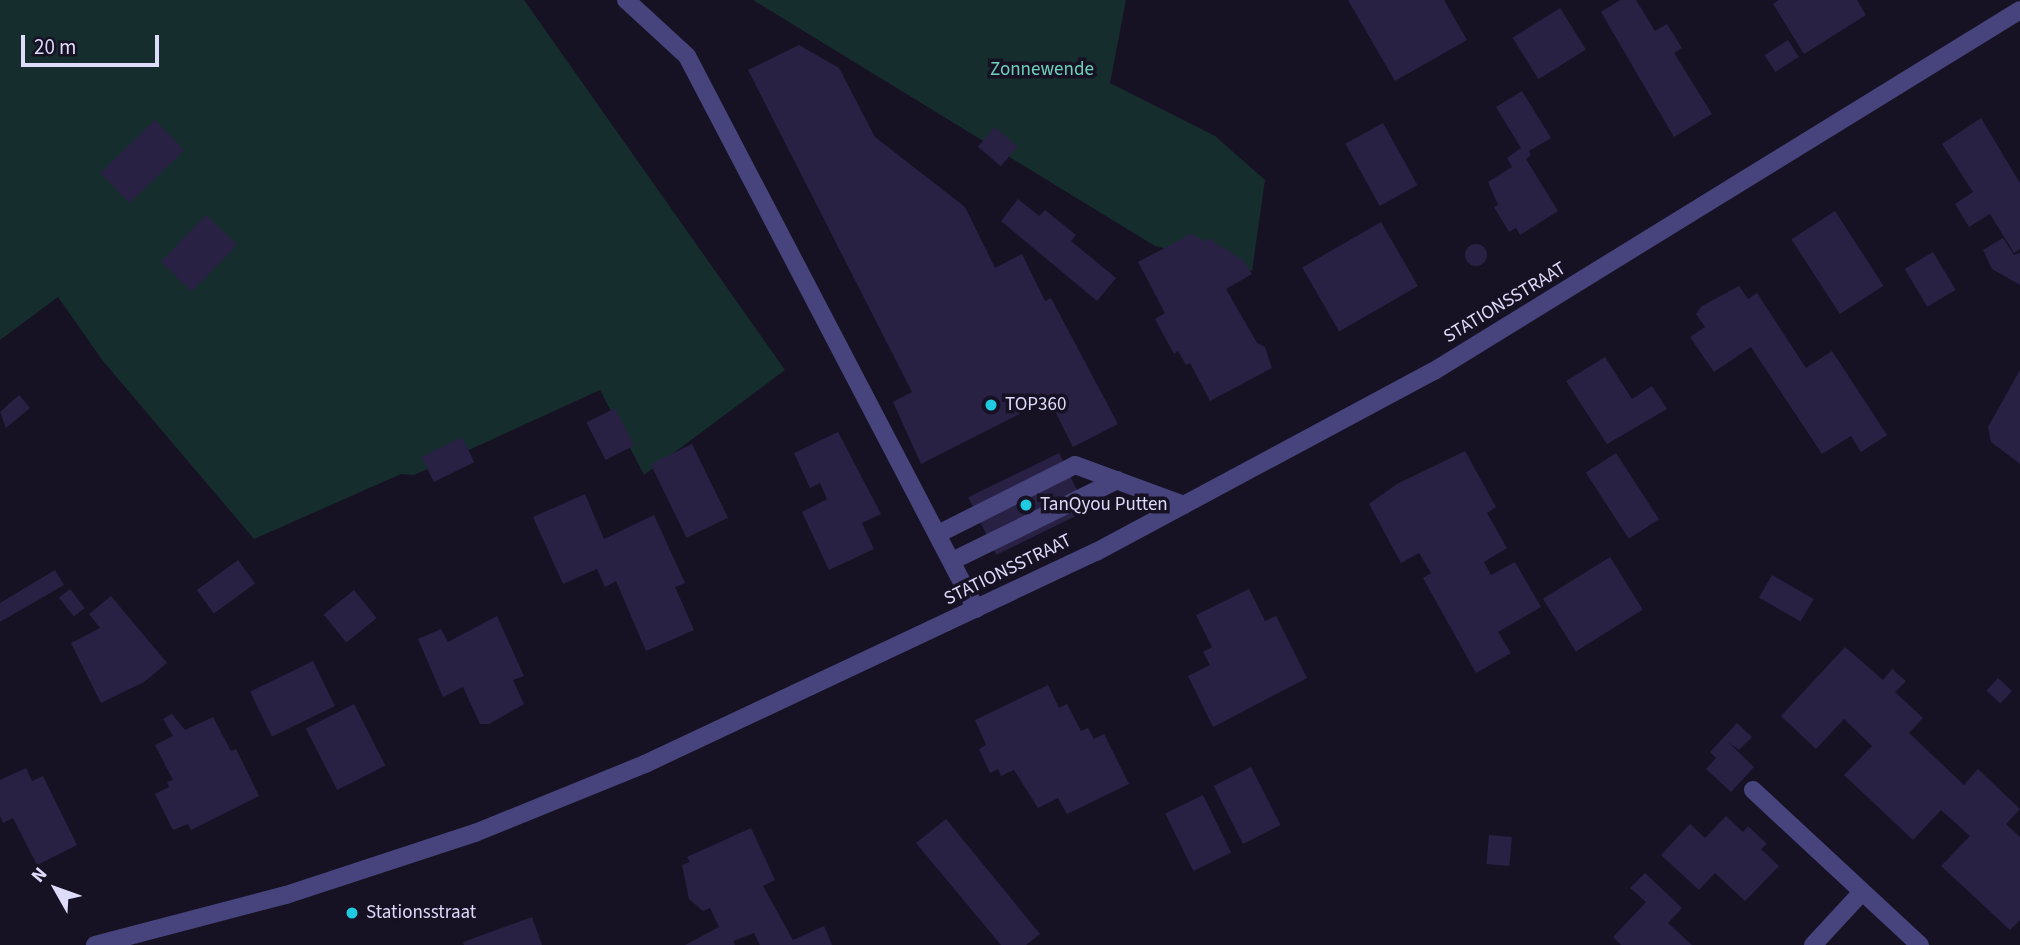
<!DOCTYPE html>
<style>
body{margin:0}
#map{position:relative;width:2020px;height:945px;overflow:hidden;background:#161224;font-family:"Source Sans 3",sans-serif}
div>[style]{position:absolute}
.green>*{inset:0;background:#162d2d}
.building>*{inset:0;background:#282143;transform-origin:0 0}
.round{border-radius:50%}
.service>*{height:18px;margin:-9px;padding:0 9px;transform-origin:9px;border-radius:9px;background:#47447d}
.minor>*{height:18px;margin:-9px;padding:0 9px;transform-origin:9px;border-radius:9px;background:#47447d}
.tertiary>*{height:18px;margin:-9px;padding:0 9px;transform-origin:9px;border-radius:9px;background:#47447d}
.dots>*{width:19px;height:19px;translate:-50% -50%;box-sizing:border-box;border:4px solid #161224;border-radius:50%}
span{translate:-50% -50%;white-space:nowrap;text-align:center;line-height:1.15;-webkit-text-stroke:7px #161224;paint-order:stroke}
.park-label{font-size:19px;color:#70d1ba}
.street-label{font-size:19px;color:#dfdbfa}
.poi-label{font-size:19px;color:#dfdbfa}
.left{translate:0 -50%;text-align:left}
.north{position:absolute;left:21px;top:854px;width:70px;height:70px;-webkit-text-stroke:5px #161224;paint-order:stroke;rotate:310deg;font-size:19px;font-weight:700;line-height:28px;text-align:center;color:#dfdbfa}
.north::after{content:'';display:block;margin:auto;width:24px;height:32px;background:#dfdbfa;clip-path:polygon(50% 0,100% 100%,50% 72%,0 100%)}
.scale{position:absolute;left:21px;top:35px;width:138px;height:32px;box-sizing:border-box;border:4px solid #dfdbfa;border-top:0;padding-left:9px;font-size:21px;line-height:24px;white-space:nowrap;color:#dfdbfa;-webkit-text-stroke:5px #161224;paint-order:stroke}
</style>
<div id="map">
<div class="green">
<div style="clip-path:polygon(0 0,524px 0,785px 370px,644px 475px,600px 390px,414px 475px,401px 474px,254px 539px,103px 361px,58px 297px,0 340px)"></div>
<div style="clip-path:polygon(753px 0,1126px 0,1110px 83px,1215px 136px,1265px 180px,1252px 271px,1155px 246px)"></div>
</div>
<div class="building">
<div style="clip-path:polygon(1348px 0,1444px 0,1467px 40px,1395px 81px)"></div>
<div style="clip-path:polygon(1620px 0,1636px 0,1655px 31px,1667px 24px,1682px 48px,1674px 53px,1712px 114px,1674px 137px,1601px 12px)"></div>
<div style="clip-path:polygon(1779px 0,1857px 0,1866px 15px,1804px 54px,1773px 4px)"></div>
<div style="left:1560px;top:8px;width:49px;height:56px;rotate:58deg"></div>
<div style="left:1788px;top:40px;width:20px;height:28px;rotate:57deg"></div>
<div style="clip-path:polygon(799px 45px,839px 68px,875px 137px,965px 207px,995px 268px,1022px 254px,1045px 301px,1051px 298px,1118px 424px,1073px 447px,1049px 399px,921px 464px,893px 402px,912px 392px,748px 70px)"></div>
<div style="clip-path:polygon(1522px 91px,1551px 138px,1529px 151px,1531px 155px,1526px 159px,1558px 211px,1520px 235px,1516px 228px,1509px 232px,1494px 207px,1498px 205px,1488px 182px,1512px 167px,1507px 158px,1521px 148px,1496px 107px)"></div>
<div style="clip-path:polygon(1981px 118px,2020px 183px,2020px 249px,2014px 253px,1990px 214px,1969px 227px,1955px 204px,1973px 192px,1942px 144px)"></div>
<div style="left:155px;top:120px;width:42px;height:76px;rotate:46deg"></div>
<div style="left:1383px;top:123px;width:71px;height:43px;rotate:61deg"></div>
<div style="left:995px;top:127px;width:30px;height:26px;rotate:41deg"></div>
<div style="clip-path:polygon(1018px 199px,1039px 216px,1045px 210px,1076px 235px,1071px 241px,1116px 278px,1097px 301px,1001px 221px)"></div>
<div style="left:1835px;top:211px;width:89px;height:52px;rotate:57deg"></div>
<div style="left:206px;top:215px;width:43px;height:65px;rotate:44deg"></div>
<div style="left:1381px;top:222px;width:74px;height:91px;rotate:60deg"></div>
<div style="clip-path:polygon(1191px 234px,1206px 242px,1208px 238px,1244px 261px,1252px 274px,1226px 289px,1257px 343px,1265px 347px,1272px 368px,1210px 401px,1190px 363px,1186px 365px,1178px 351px,1174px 354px,1155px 319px,1165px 313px,1138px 262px)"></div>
<div style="clip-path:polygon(2003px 238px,2014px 255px,2020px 253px,2020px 285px,1992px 269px,1983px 250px)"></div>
<div class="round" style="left:1465px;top:244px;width:22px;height:22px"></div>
<div style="left:1933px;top:252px;width:44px;height:33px;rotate:59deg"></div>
<div style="clip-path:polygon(1739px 286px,1748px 299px,1757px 293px,1806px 368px,1832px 351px,1887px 435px,1861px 452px,1851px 436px,1822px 454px,1751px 347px,1714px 372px,1690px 337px,1705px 327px,1696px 314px,1702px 306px)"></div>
<div style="clip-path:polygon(1605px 357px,1632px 399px,1652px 386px,1667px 409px,1607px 444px,1566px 381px)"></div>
<div style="clip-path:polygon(2020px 370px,2020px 464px,1991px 442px,1988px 427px)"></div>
<div style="clip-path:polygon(19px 395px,30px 408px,6px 428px,0 412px)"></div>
<div style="left:615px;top:408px;width:42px;height:32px;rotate:63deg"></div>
<div style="clip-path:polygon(838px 432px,881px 514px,862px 523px,874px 549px,829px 570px,802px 512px,827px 499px,820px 483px,810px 488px,794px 453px)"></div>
<div style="left:462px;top:437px;width:28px;height:45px;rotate:64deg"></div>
<div style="left:692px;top:444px;width:82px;height:46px;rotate:64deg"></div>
<div style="clip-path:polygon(1465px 451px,1496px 507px,1487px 513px,1507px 548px,1484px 562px,1491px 575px,1515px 562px,1541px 607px,1498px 632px,1511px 653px,1476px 673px,1423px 578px,1431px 573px,1419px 553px,1401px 563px,1369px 504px,1397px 484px)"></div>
<div style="left:1059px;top:453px;width:64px;height:101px;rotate:64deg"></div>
<div style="left:1616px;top:453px;width:79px;height:36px;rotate:57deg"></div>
<div style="clip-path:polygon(585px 494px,604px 539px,654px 515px,685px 583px,675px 587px,694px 630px,646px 651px,616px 581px,605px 587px,597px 569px,563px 584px,533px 517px)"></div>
<div style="left:1610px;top:557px;width:62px;height:79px;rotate:58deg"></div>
<div style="left:238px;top:560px;width:29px;height:51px;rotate:54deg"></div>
<div style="clip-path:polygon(55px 570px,64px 585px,0 622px,0 603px)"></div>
<div style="left:1772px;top:575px;width:48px;height:26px;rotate:30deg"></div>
<div style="left:70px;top:589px;width:24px;height:14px;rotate:52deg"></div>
<div style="clip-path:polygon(1249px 589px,1265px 621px,1276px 616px,1307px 678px,1213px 727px,1188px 676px,1210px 665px,1203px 652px,1212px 647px,1196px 615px)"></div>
<div style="left:354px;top:590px;width:36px;height:39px;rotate:51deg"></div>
<div style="clip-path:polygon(111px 596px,167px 663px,144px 682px,101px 703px,71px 643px,100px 628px,89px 614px)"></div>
<div style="clip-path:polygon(497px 616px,524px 676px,513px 680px,524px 704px,489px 724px,480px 724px,463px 687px,443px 697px,418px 639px,441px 629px,448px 642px)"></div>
<div style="clip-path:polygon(1845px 647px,1883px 680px,1892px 669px,1906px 681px,1895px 692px,1923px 718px,1909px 733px,1964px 785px,1978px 769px,2020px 809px,2006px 824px,2020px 837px,2020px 920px,2010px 930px,1941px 866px,1970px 836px,1941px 810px,1913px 840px,1844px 775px,1872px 746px,1844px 719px,1816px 749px,1781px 716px)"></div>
<div style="left:313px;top:661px;width:50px;height:70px;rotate:64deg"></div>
<div style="left:1998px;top:678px;width:19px;height:17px;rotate:43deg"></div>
<div style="clip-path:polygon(1048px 685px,1059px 708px,1067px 704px,1081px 731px,1088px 728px,1094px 739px,1104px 734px,1129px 784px,1067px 814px,1058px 798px,1038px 808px,1014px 770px,1001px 776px,998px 769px,990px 773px,979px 749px,986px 745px,975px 720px)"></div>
<div style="left:354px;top:704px;width:69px;height:54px;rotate:63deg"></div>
<div style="clip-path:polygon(172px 714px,185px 730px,213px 717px,231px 751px,236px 749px,259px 796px,191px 830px,188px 824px,173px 830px,155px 794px,169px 787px,167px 782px,173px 780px,155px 745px,173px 736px,163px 719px)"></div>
<div style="clip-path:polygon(1737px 723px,1752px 737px,1739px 750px,1728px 742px,1754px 767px,1731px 792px,1706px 769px,1716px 758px,1710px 752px)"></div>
<div style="left:1251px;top:767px;width:65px;height:42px;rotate:63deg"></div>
<div style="clip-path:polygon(26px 768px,32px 781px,43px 776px,77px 845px,37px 865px,13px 818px,3px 823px,0 816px,0 780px)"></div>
<div style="left:1203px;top:795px;width:64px;height:42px;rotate:64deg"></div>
<div style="clip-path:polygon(1726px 816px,1743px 832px,1748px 826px,1767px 844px,1761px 849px,1779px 866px,1745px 901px,1715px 873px,1699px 890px,1661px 855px,1690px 824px,1705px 838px)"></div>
<div style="clip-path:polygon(946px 819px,1040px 934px,1026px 945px,1001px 945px,916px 843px)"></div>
<div style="clip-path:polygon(751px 828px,775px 880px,763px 886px,793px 940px,824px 926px,832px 945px,760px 945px,754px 933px,733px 941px,735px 945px,685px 945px,719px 927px,710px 908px,703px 911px,689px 899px,682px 865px,690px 862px,687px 857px)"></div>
<div style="left:1489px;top:835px;width:23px;height:29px;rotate:5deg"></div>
<div style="clip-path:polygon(1645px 873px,1682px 908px,1668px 923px,1692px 945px,1621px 945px,1613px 937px,1646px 902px,1630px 888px)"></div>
<div style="clip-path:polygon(532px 917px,542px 945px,464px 945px,463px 942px)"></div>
</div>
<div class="service">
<div style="left:626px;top:0;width:83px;rotate:42.6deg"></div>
<div style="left:687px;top:56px;width:624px;rotate:62.41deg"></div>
<div style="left:938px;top:534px;width:153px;rotate:-26.7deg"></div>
<div style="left:1075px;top:465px;width:116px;rotate:20.2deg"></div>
<div style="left:952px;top:561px;width:184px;rotate:-26.1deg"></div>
</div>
<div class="minor">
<div style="left:1753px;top:790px;width:228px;rotate:42.9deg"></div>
<div style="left:1813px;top:945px;width:72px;rotate:-47.2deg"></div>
</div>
<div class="tertiary">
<div style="left:95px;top:945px;width:197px;rotate:-14.7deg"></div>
<div style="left:286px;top:895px;width:199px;rotate:-18.2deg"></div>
<div style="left:475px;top:833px;width:183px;rotate:-22.1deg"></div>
<div style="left:645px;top:764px;width:498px;rotate:-25.2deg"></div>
<div style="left:1096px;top:552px;width:383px;rotate:-28.2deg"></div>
<div style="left:1434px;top:371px;width:688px;rotate:-31.63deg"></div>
</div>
<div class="dots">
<div style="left:991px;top:405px;background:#20cae0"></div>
<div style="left:1026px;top:505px;background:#20cae0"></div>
<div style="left:352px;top:913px;background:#20cae0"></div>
</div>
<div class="park-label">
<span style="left:1042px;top:70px">Zonnewende</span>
</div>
<div class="street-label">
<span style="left:1505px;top:303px;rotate:-31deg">STATIONSSTRAAT</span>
<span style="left:1008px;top:570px;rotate:-26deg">STATIONSSTRAAT</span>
</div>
<div class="poi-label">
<span class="left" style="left:1005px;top:405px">TOP360</span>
<span class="left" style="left:1040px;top:505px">TanQyou Putten</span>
<span class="left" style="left:366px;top:913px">Stationsstraat</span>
</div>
<div class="north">N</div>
<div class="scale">20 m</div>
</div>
